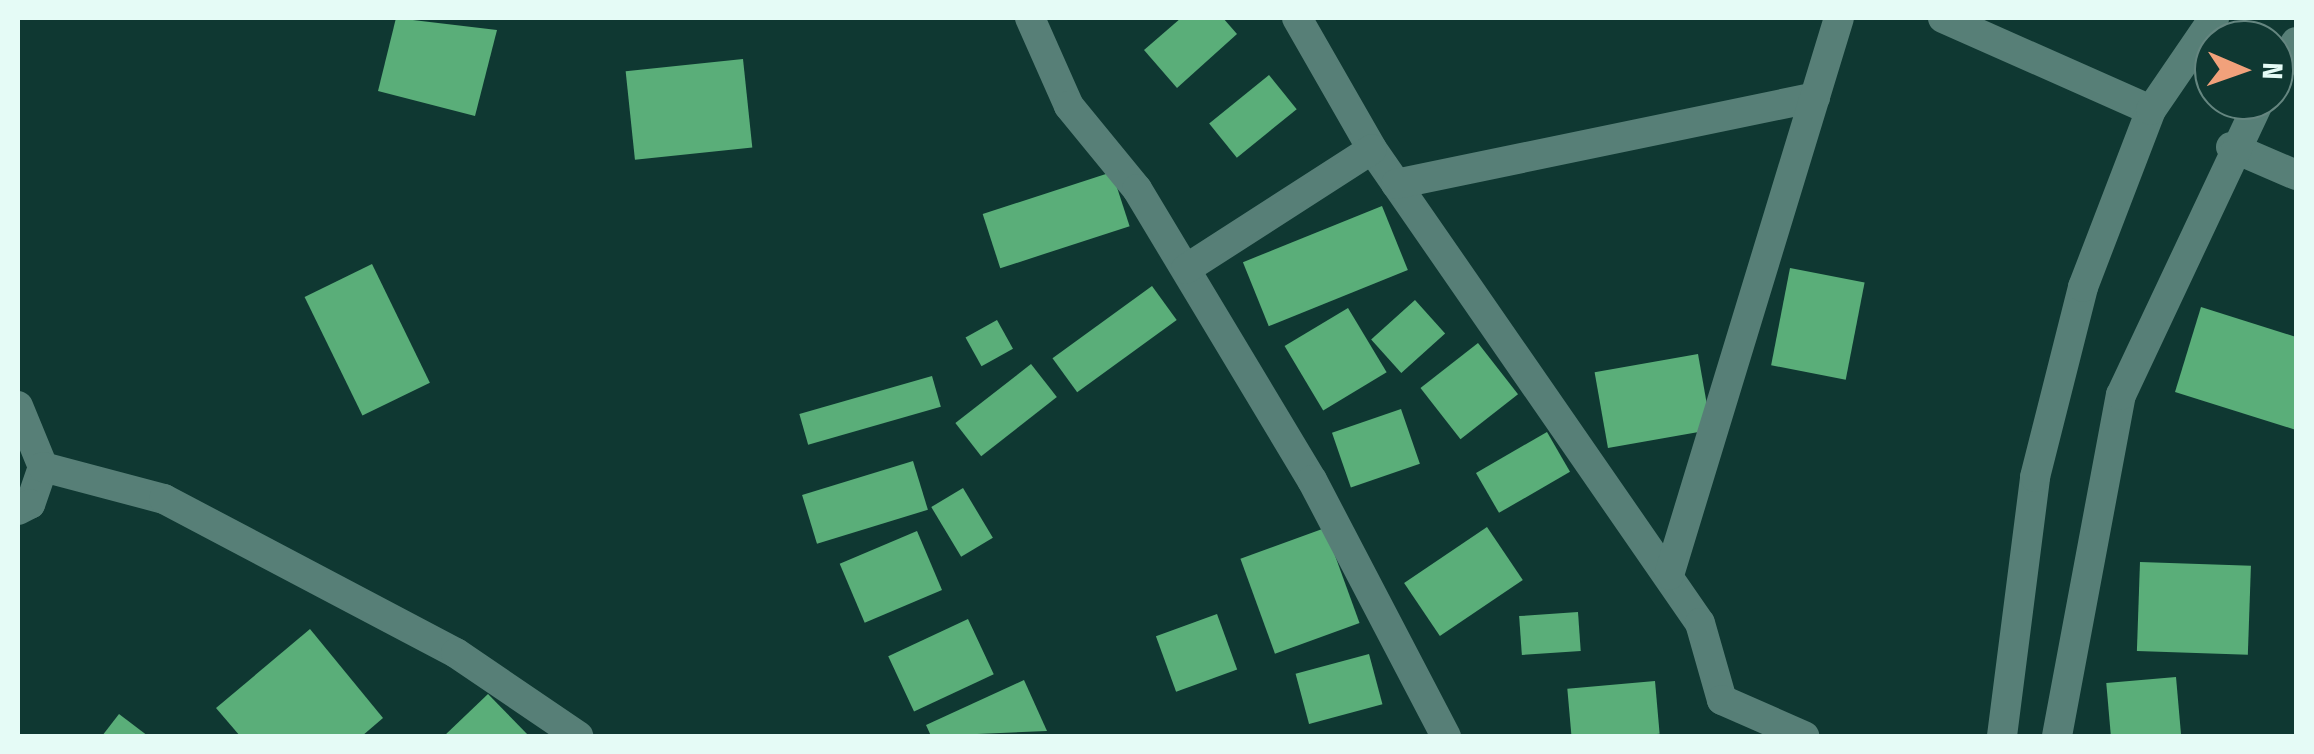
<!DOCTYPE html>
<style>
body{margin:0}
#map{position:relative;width:2314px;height:754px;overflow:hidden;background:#0f3832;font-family:"Fira Sans Condensed",sans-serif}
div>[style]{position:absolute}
.building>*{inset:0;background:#5aae79;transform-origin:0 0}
.minor>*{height:30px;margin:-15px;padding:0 15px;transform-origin:15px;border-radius:15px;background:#577f77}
.tertiary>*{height:30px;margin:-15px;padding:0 15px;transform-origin:15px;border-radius:15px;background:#577f77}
span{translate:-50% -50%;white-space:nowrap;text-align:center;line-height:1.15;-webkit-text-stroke:10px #0f3832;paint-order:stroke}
.frame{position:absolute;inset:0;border:20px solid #e5fbf6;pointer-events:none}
.north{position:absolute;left:2194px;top:20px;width:100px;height:100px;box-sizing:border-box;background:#0f3832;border:2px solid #658680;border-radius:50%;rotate:92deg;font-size:28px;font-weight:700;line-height:40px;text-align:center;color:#e5fbf6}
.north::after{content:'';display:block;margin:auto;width:35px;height:45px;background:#f1a17b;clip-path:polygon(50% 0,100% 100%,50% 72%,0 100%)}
</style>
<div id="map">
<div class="building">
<div style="clip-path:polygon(396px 18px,497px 30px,475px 116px,378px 91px)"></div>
<div style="clip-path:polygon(1181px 18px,1223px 18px,1237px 34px,1177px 88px,1144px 50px)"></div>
<div style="left:743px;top:59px;width:89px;height:118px;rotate:84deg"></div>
<div style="left:1269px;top:75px;width:44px;height:77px;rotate:51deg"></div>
<div style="left:1112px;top:172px;width:57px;height:136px;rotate:72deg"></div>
<div style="left:1382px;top:206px;width:69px;height:150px;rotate:68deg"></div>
<div style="left:372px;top:264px;width:132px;height:75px;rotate:64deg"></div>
<div style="left:1790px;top:268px;width:76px;height:99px;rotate:11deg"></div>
<div style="left:1152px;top:286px;width:42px;height:123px;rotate:54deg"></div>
<div style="left:1415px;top:300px;width:45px;height:59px;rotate:48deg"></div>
<div style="clip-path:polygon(2201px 307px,2296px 337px,2296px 430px,2175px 392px)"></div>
<div style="left:1348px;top:308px;width:75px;height:74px;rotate:59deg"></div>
<div style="left:997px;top:320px;width:33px;height:36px;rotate:61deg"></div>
<div style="left:1478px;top:343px;width:65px;height:73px;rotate:52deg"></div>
<div style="left:1698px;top:354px;width:77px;height:105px;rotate:80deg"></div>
<div style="left:1031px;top:364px;width:42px;height:96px;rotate:52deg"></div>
<div style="left:932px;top:376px;width:32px;height:138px;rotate:74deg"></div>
<div style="left:1401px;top:409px;width:58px;height:73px;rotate:71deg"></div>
<div style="left:1547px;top:432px;width:46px;height:82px;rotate:60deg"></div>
<div style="left:913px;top:461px;width:51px;height:116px;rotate:73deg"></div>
<div style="left:963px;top:488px;width:58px;height:37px;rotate:59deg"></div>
<div style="left:1487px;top:527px;width:64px;height:100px;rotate:56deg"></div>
<div style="left:1325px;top:528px;width:101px;height:90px;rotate:70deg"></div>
<div style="left:917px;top:531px;width:64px;height:84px;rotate:67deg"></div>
<div style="left:2140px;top:562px;width:111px;height:89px;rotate:2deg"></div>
<div style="left:1578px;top:612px;width:39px;height:59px;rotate:86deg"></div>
<div style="left:1217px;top:614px;width:59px;height:65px;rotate:70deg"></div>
<div style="left:968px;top:619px;width:61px;height:88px;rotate:65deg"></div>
<div style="clip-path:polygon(310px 629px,383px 718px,362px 736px,240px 736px,216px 708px)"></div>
<div style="left:1369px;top:654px;width:52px;height:76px;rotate:75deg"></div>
<div style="left:2176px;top:677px;width:59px;height:70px;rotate:85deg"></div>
<div style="clip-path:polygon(1024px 680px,1047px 731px,931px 736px,926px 725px)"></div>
<div style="left:1655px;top:681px;width:53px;height:88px;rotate:85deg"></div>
<div style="clip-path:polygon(488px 694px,529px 736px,444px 736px)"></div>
<div style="clip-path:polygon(119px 714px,148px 736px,102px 736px)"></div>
</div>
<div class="minor">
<div style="left:1030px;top:18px;width:96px;rotate:66.1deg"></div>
<div style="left:1069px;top:106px;width:107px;rotate:50.7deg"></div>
<div style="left:1137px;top:189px;width:340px;rotate:59deg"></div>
<div style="left:1312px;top:480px;width:289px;rotate:62.4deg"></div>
<div style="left:1297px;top:18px;width:151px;rotate:60.2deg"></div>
<div style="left:1372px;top:149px;width:576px;rotate:55.32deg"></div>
<div style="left:1700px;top:623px;width:80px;rotate:74.1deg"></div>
<div style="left:1722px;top:700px;width:90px;rotate:23.7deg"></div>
<div style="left:1943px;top:18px;width:227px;rotate:23.9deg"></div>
<div style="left:2231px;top:147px;width:71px;rotate:23.3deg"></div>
<div style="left:1396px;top:184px;width:428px;rotate:-11.7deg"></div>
<div style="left:1186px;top:269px;width:221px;rotate:-32.8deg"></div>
<div style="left:18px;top:406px;width:66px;rotate:67.7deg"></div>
<div style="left:43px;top:467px;width:39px;rotate:109deg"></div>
<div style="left:30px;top:504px;width:13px;rotate:153deg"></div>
<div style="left:43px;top:467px;width:125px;rotate:14.8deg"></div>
<div style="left:164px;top:499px;width:330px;rotate:27.8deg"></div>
<div style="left:456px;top:653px;width:148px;rotate:34.2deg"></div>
<div style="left:1669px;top:575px;width:582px;rotate:-73.03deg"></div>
</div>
<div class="tertiary">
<div style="left:2274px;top:78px;width:42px;rotate:-58.6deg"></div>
<div style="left:2002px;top:736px;width:261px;rotate:-82.7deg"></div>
<div style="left:2035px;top:477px;width:196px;rotate:-75.8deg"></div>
<div style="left:2083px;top:287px;width:190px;rotate:-69deg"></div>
<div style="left:2151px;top:110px;width:112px;rotate:-55.6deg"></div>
<div style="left:2057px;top:736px;width:347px;rotate:-79.4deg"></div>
<div style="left:2121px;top:395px;width:326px;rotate:-64.8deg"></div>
</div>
<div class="frame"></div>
<div class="north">N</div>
</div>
